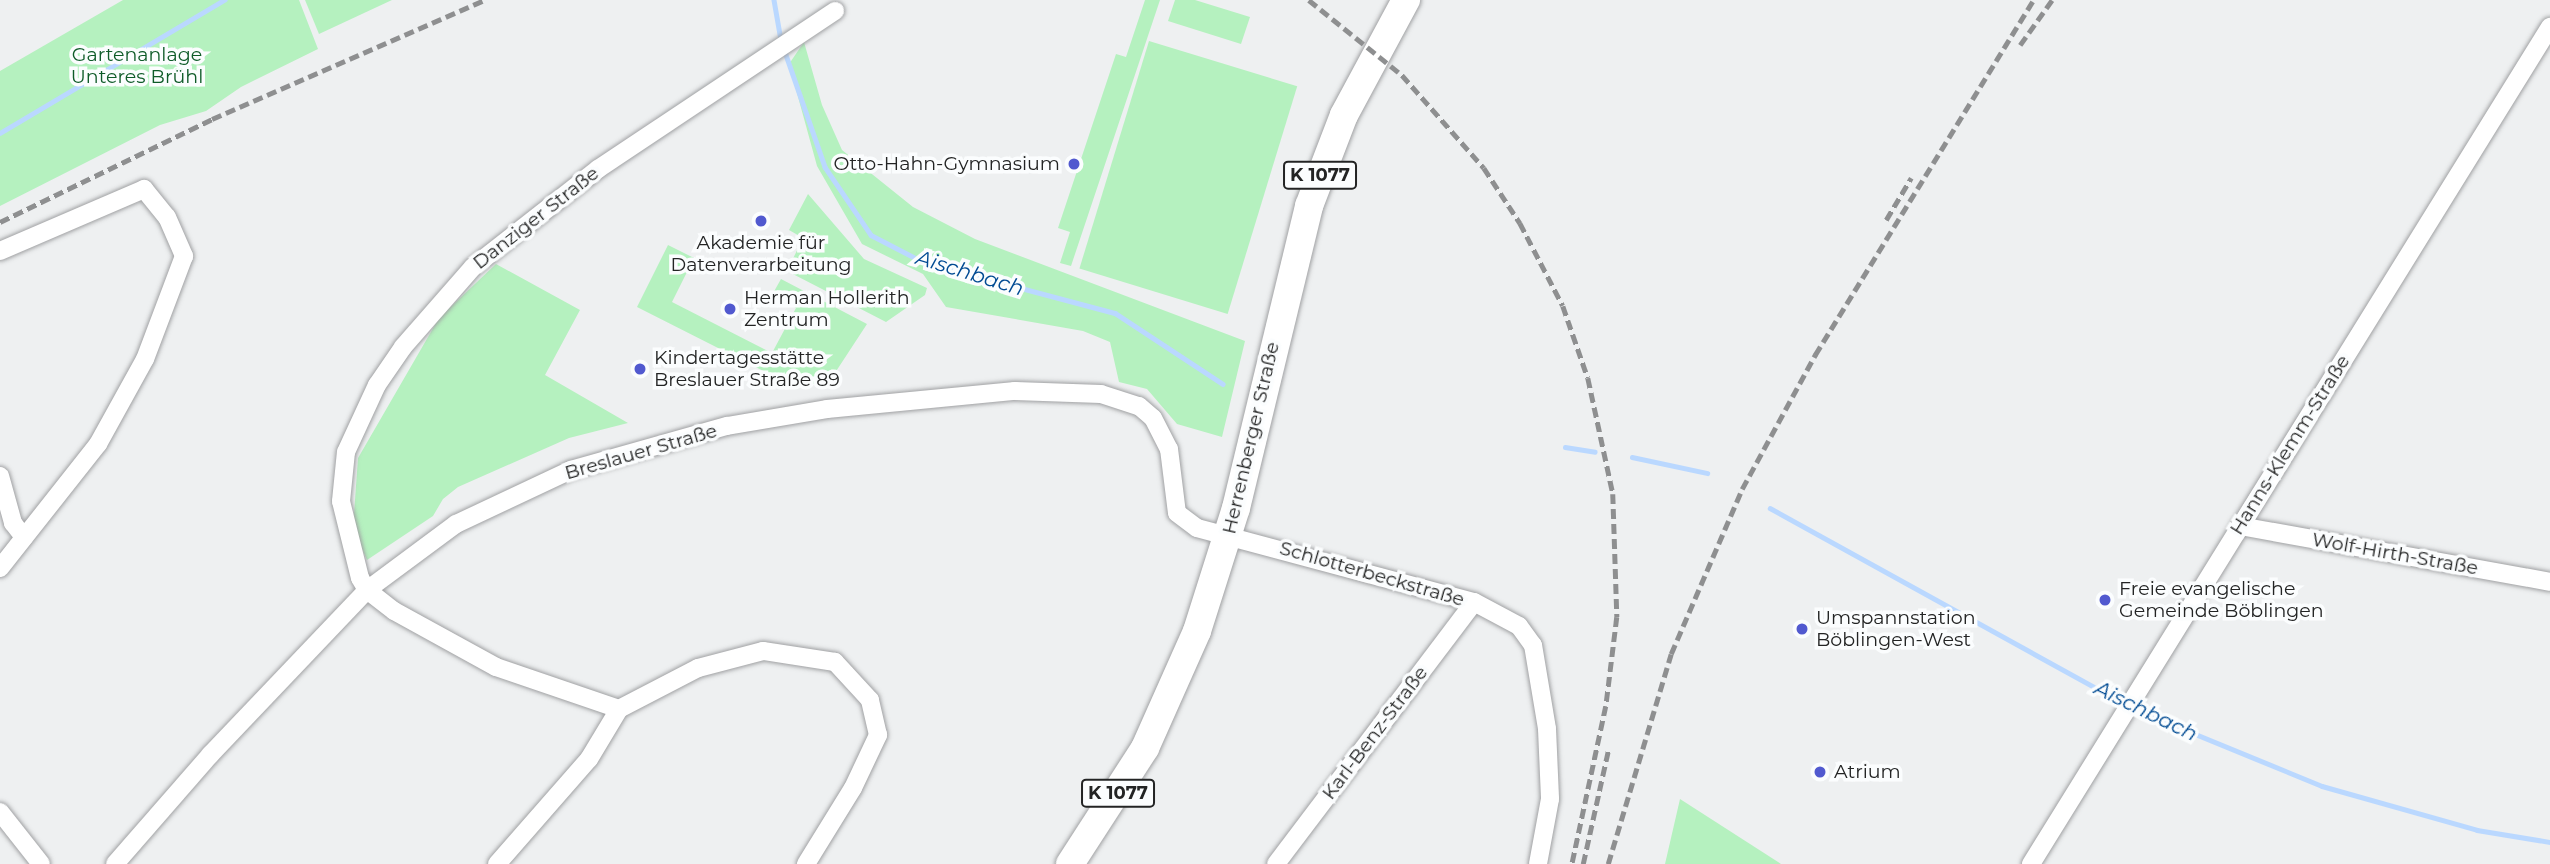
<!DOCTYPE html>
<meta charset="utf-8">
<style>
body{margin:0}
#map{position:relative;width:2550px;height:864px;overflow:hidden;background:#eef0f1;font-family:Montserrat,sans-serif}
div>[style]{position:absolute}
.green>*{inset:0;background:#b5f1bf;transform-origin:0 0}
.stream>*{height:4.5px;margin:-2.25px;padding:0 2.25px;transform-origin:2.25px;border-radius:2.25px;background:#bad8ff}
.roads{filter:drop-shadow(0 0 2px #a0a1a3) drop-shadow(0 0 2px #a0a1a3)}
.minor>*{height:18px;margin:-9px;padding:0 9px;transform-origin:9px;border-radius:9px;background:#fff}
.primary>*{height:28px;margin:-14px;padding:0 14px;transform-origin:14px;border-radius:14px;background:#fff}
.rail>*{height:4.5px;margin-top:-2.25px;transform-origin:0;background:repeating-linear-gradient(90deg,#8e8f90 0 10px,transparent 0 15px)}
.dots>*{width:19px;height:19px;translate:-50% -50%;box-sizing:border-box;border:4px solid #fbfdfe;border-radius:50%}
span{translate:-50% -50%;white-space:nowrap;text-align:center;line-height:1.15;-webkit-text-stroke:7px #fbfdfe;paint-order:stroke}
.shield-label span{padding:2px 5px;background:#fbfdfe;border:2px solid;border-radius:5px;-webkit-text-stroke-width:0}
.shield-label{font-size:18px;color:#232424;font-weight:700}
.park-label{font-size:19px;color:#0e5b28}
.poi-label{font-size:19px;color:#232424}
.right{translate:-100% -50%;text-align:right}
.left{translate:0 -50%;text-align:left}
.street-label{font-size:19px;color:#232424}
.water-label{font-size:21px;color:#014b93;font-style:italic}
</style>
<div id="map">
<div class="green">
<div style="clip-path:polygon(123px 0,299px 0,318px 49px,241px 87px,206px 111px,160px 125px,0 206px,0 71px)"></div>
<div style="clip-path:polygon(305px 0,392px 0,319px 34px)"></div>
<div style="clip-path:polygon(1145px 0,1160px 0,1071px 266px,1060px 263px,1070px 232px,1058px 228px,1116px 54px,1126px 57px)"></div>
<div style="clip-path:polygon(1175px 0,1195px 0,1250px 17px,1241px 44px,1168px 21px)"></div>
<div style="left:1149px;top:41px;width:155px;height:238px;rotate:17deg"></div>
<div style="clip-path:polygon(804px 42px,822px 105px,842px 150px,913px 207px,975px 239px,1245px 341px,1222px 437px,1177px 424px,1147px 389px,1119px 382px,1110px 342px,1083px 331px,946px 307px,923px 274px,862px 244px,817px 166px,789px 64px)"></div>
<div style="clip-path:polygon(808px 194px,864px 259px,927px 288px,925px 295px,886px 322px,787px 271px,803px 238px,789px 230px)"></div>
<div style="clip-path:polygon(668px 245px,694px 258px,672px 302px,772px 353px,796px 308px,772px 295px,781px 279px,867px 324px,829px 382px,795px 387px,637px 307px)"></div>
<div style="clip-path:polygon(496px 264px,580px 310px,545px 375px,628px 423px,569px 438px,458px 487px,443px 499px,433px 516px,367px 560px,353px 528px,358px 458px,439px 318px)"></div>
<div style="clip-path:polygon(1680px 799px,1781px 864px,1665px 864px)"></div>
</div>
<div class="stream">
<div style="left:774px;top:0;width:41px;rotate:80.1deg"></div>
<div style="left:784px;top:49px;width:125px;rotate:70.8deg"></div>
<div style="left:825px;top:167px;width:82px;rotate:55.9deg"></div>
<div style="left:871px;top:235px;width:59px;rotate:27.4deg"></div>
<div style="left:923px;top:262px;width:199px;rotate:14.9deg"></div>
<div style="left:1115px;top:313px;width:129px;rotate:33.3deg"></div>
<div style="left:0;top:133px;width:261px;rotate:-30.7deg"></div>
<div style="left:1565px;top:447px;width:30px;rotate:9deg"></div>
<div style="left:1632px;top:457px;width:77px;rotate:12deg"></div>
<div style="left:1770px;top:508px;width:406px;rotate:28.9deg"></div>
<div style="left:2132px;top:708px;width:205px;rotate:22.3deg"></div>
<div style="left:2322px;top:786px;width:161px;rotate:15.8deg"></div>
<div style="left:2477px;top:830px;width:74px;rotate:9.3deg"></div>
</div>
<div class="roads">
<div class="minor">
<div style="left:0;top:251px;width:157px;rotate:-23.3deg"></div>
<div style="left:144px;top:189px;width:36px;rotate:51deg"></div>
<div style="left:167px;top:217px;width:43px;rotate:66.4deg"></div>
<div style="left:184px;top:256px;width:110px;rotate:110.7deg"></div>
<div style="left:145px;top:359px;width:97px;rotate:118.9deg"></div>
<div style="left:98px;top:444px;width:158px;rotate:128.3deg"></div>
<div style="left:0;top:476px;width:49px;rotate:74.5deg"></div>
<div style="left:13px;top:523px;width:18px;rotate:52deg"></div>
<div style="left:2240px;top:526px;width:315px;rotate:10.2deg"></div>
<div style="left:0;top:812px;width:66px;rotate:51.7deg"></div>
<div style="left:115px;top:864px;width:145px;rotate:-48.9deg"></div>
<div style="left:210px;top:755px;width:228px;rotate:-46.4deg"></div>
<div style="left:367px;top:590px;width:111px;rotate:-36.6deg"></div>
<div style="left:456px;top:524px;width:127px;rotate:-25.2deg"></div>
<div style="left:571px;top:470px;width:162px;rotate:-15.8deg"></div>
<div style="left:727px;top:426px;width:101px;rotate:-9.6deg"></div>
<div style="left:827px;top:409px;width:189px;rotate:-5.5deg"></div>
<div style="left:1015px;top:391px;width:86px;rotate:2deg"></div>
<div style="left:1101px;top:394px;width:40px;rotate:18deg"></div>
<div style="left:1139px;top:406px;width:18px;rotate:41deg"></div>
<div style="left:1153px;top:418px;width:35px;rotate:63deg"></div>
<div style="left:1169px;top:449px;width:64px;rotate:82.9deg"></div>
<div style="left:1177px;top:513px;width:25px;rotate:37deg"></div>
<div style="left:1197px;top:528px;width:287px;rotate:15deg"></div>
<div style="left:1474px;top:602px;width:51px;rotate:28.1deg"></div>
<div style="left:1519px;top:626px;width:24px;rotate:54deg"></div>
<div style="left:1533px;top:645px;width:85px;rotate:80.5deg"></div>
<div style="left:1547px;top:729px;width:70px;rotate:87.5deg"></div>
<div style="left:1550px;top:799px;width:66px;rotate:100.5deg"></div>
<div style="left:497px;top:864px;width:140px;rotate:-48.8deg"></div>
<div style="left:589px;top:759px;width:58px;rotate:-59deg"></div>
<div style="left:806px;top:864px;width:89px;rotate:-58.3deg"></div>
<div style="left:853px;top:788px;width:59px;rotate:-64.7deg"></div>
<div style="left:878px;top:735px;width:36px;rotate:-103deg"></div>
<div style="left:870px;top:700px;width:52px;rotate:-132.6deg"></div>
<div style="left:835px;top:662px;width:73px;rotate:-171.3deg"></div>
<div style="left:763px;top:651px;width:67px;rotate:165.3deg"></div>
<div style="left:698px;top:668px;width:89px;rotate:152.6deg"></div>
<div style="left:619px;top:709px;width:130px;rotate:-161.1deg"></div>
<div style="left:496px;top:667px;width:116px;rotate:-151.2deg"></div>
<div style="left:394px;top:611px;width:34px;rotate:-142deg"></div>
<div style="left:367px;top:590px;width:14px;rotate:-120deg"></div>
<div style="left:360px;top:578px;width:79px;rotate:-103.9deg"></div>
<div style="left:341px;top:501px;width:49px;rotate:-84.2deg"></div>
<div style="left:346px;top:452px;width:74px;rotate:-65.2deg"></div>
<div style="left:377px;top:385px;width:46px;rotate:-55.6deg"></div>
<div style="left:403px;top:347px;width:106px;rotate:-48.8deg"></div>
<div style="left:473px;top:267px;width:159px;rotate:-38.1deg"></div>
<div style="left:598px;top:169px;width:285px;rotate:-33.7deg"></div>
<div style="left:1276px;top:864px;width:328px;rotate:-52.9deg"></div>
<div style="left:2031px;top:864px;width:985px;rotate:-58.2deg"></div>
</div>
<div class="primary">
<div style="left:1070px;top:864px;width:138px;rotate:-57.1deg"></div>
<div style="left:1145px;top:748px;width:128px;rotate:-66deg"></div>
<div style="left:1197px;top:631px;width:129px;rotate:-72.4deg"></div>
<div style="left:1236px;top:508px;width:311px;rotate:-76.4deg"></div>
<div style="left:1309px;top:206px;width:97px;rotate:-69deg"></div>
<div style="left:1344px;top:115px;width:131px;rotate:-61.7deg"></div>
</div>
</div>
<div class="rail">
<div style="left:1309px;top:0;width:119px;rotate:38.9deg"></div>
<div style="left:1402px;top:75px;width:124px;rotate:48.6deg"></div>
<div style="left:1484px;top:168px;width:66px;rotate:56.8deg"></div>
<div style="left:1520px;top:223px;width:93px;rotate:62.6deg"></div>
<div style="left:1563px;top:306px;width:76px;rotate:70.9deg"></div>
<div style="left:1588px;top:378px;width:119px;rotate:77.8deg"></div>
<div style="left:1613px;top:494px;width:123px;rotate:88.1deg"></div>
<div style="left:1617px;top:617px;width:90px;rotate:97deg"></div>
<div style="left:1606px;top:706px;width:162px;rotate:102.1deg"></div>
<div style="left:2020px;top:45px;width:55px;rotate:-54.6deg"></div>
<div style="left:1886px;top:220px;width:49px;rotate:-59.2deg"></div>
<div style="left:0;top:222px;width:236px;rotate:-25.9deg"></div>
<div style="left:212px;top:119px;width:298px;rotate:-23.6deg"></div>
<div style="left:1583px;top:864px;width:116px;rotate:-77.5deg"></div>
<div style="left:1608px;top:864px;width:219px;rotate:-73.3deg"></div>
<div style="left:1671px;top:654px;width:180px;rotate:-66.7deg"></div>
<div style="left:1742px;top:489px;width:153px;rotate:-61.4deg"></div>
<div style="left:1815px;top:355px;width:417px;rotate:-58.4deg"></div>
</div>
<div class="dots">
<div style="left:1074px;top:164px;background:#5159cf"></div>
<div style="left:761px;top:221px;background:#5159cf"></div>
<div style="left:730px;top:309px;background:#5159cf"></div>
<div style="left:640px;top:369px;background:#5159cf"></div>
<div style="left:2105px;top:600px;background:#5159cf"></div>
<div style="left:1802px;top:629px;background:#5159cf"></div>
<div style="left:1820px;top:772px;background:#5159cf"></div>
</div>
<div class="shield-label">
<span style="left:1320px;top:175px">K 1077</span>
<span style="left:1118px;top:793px">K 1077</span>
</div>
<div class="park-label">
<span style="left:137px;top:66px">Gartenanlage<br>Unteres Brühl</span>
</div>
<div class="poi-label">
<span class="right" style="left:1060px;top:164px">Otto-Hahn-Gymnasium</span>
<span style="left:761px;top:254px">Akademie für<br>Datenverarbeitung</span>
<span class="left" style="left:744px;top:309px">Herman Hollerith<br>Zentrum</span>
<span class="left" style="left:654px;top:369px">Kindertagesstätte<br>Breslauer Straße 89</span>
<span class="left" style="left:2119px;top:600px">Freie evangelische<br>Gemeinde Böblingen</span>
<span class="left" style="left:1816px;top:629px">Umspannstation<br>Böblingen-West</span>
<span class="left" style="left:1834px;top:772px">Atrium</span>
</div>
<div class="street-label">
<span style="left:536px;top:218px;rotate:-38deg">Danziger Straße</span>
<span style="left:1251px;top:438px;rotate:-77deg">Herrenberger Straße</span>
<span style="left:2290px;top:445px;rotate:-58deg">Hanns-Klemm-Straße</span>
<span style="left:641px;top:452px;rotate:-16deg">Breslauer Straße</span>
<span style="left:2395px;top:554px;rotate:10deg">Wolf-Hirth-Straße</span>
<span style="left:1372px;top:574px;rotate:16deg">Schlotterbeckstraße</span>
<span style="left:1375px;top:733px;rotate:-53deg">Karl-Benz-Straße</span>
</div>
<div class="water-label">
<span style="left:970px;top:273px;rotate:17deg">Aischbach</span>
<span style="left:2146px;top:711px;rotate:26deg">Aischbach</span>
</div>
</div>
